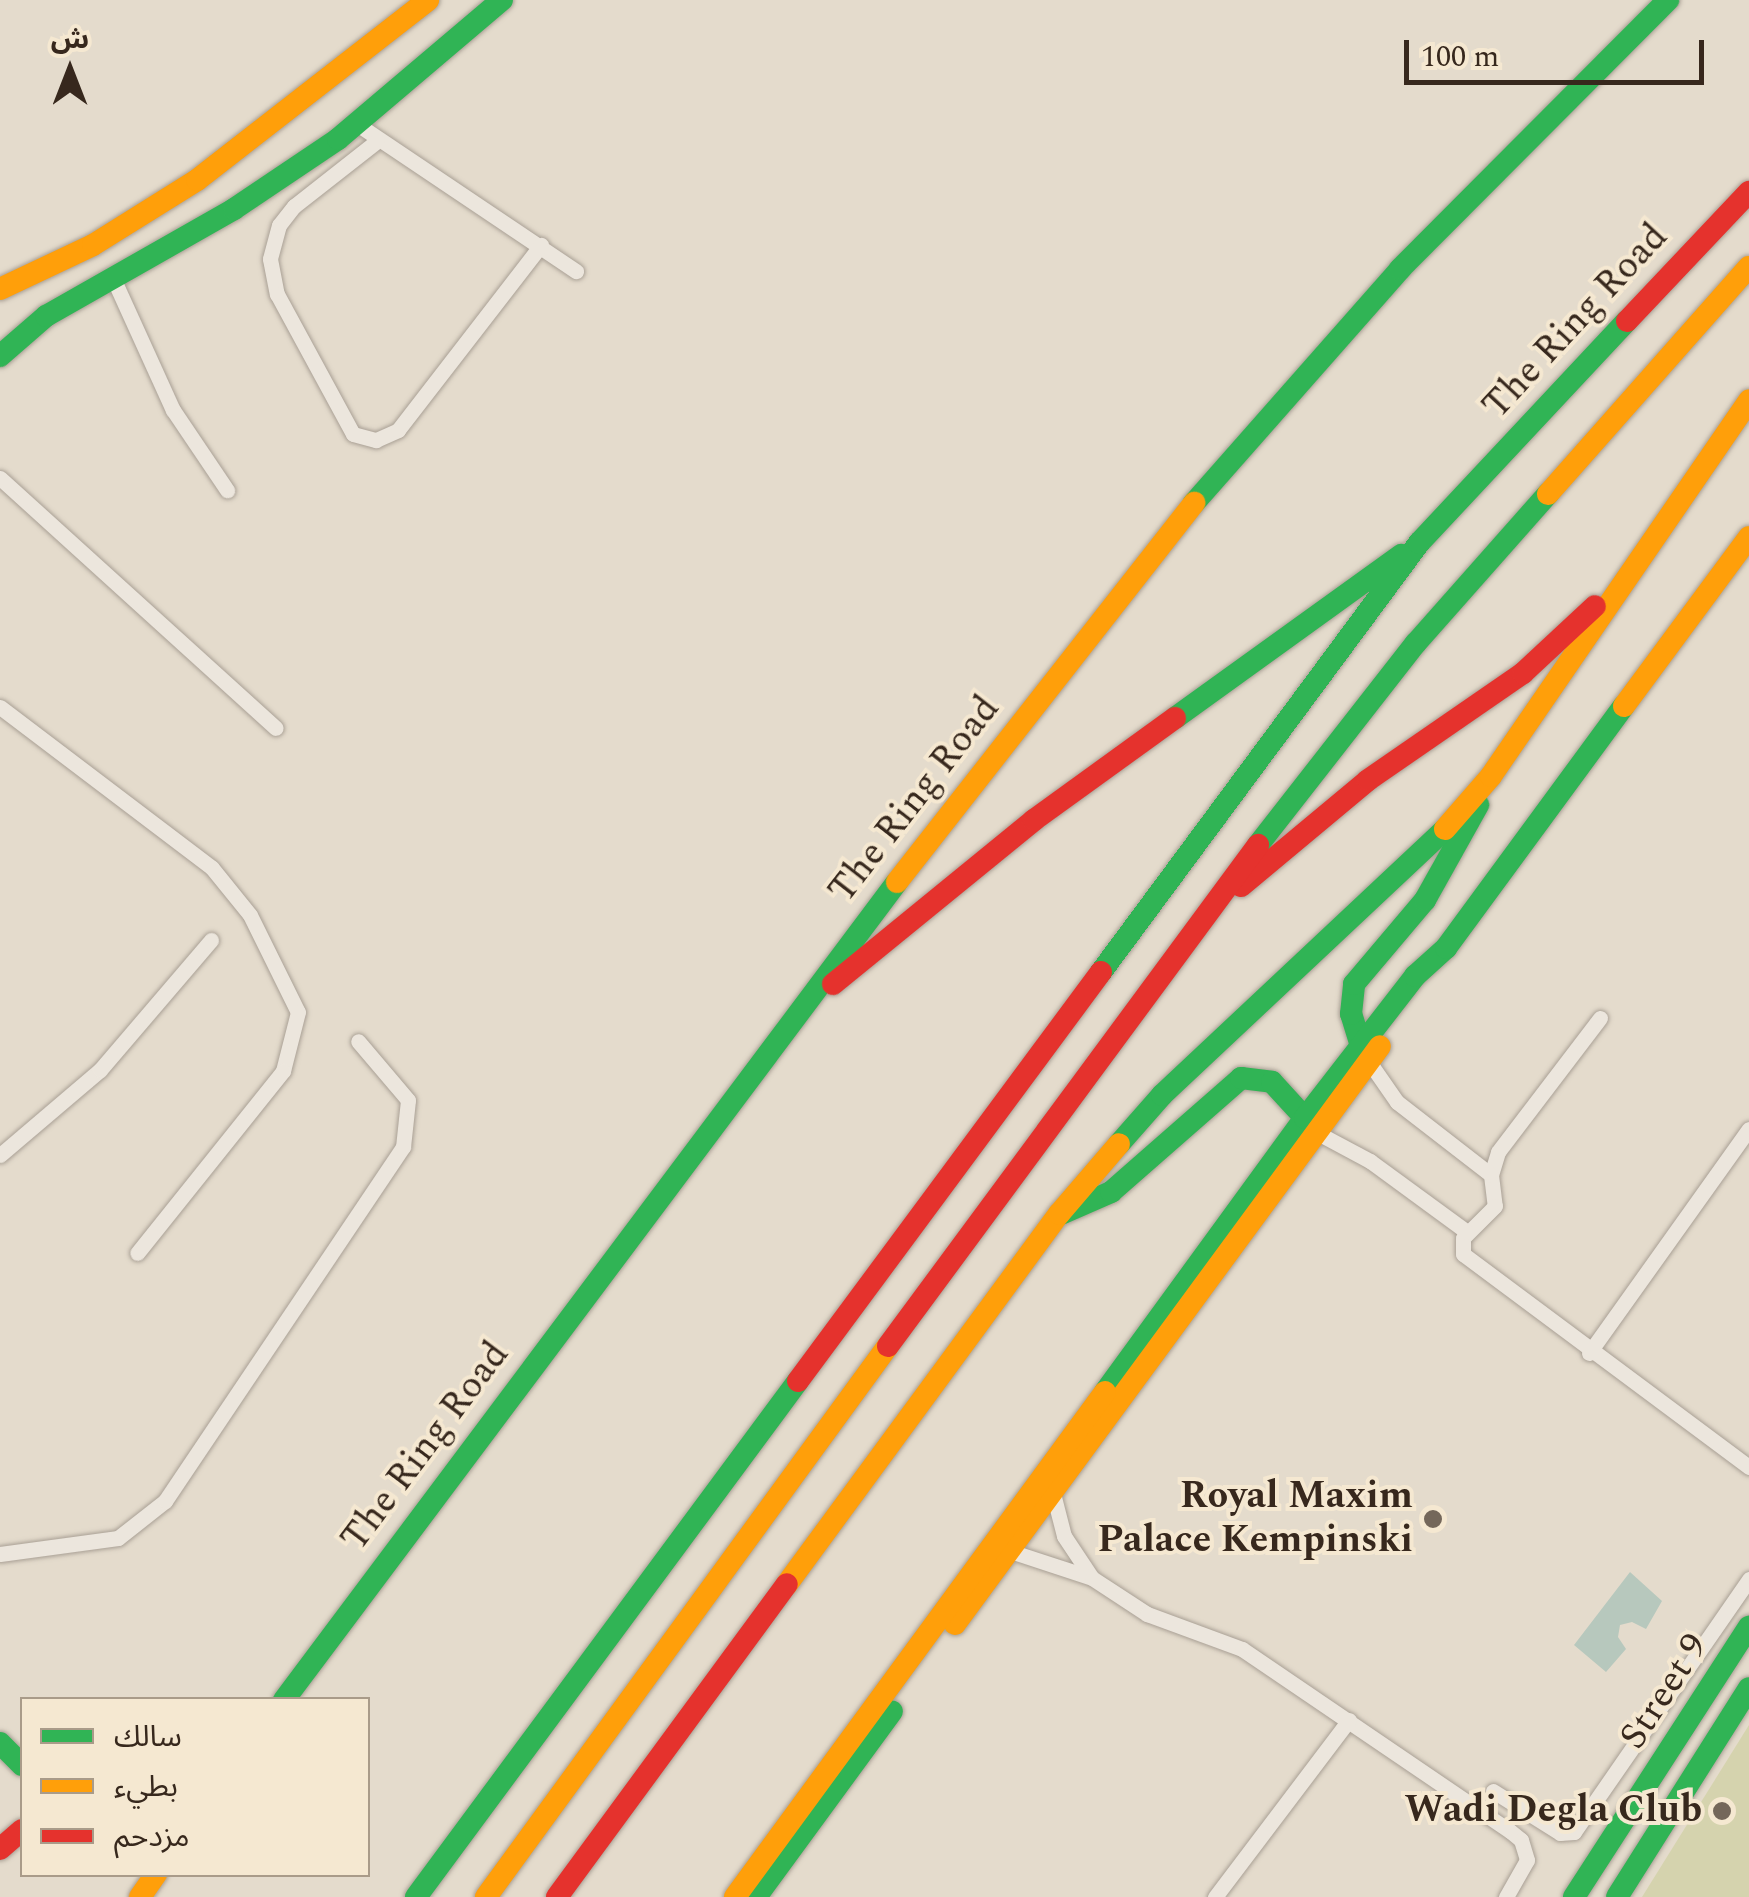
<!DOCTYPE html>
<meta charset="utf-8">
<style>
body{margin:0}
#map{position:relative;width:1749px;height:1897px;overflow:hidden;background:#e4dbcc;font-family:Spectral,"Noto Sans Arabic",serif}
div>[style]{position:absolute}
.green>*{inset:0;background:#d5d3ae}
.water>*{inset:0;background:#b7c8bd}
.roads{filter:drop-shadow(0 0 2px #a9a095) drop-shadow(0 0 2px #a9a095)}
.street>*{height:15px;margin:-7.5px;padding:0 7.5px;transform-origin:7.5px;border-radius:7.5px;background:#ece6dd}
.fast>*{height:22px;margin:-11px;padding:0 11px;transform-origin:11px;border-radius:11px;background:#30b455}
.slow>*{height:22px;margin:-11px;padding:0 11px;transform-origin:11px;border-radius:11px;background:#ff9f0a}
.jam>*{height:22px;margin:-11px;padding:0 11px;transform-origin:11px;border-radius:11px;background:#e5322d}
.dots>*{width:28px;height:28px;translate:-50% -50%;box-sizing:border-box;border:5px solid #f5e8d1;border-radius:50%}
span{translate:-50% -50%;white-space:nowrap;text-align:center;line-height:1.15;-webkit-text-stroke:8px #f5e8d1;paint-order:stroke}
.street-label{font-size:38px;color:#37281d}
.poi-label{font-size:38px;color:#37281d;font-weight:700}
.right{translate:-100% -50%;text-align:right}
.legend{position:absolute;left:20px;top:1697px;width:350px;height:180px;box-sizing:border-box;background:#f5e8d1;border:2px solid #a99b89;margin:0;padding:12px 18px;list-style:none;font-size:30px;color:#37281d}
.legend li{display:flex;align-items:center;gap:20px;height:50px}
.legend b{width:50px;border:2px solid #a99b89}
.north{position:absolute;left:20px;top:20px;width:100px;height:100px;-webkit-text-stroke:8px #f5e8d1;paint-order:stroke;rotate:0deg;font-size:28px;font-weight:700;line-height:40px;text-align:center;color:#37281d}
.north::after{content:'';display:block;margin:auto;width:35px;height:45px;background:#37281d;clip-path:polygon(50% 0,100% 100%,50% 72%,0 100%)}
.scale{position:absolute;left:1404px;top:40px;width:300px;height:45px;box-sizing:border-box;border:5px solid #37281d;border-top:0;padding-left:12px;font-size:30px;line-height:35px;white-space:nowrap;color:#37281d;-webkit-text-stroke:8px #f5e8d1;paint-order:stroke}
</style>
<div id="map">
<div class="green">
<div style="clip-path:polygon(1749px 1725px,1749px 1897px,1642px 1897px)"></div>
</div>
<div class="water">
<div style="clip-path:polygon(1630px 1572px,1662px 1601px,1646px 1629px,1632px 1622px,1620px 1625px,1618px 1637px,1626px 1649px,1606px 1672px,1574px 1645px)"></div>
</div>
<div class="roads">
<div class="street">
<div style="left:357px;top:124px;width:264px;rotate:33.9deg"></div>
<div style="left:377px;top:141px;width:105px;rotate:141.9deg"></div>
<div style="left:294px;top:206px;width:24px;rotate:128deg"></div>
<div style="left:279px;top:225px;width:35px;rotate:105deg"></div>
<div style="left:270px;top:259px;width:36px;rotate:79deg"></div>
<div style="left:277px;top:294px;width:159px;rotate:61.5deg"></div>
<div style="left:353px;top:434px;width:24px;rotate:15deg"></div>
<div style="left:376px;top:440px;width:24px;rotate:-24deg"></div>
<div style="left:398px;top:430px;width:234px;rotate:-52.3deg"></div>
<div style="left:113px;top:278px;width:145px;rotate:65.6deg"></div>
<div style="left:173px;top:410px;width:97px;rotate:56deg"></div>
<div style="left:0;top:478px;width:372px;rotate:42.2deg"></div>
<div style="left:0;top:707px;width:266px;rotate:37.2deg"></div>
<div style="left:212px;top:868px;width:60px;rotate:51deg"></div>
<div style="left:250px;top:915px;width:108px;rotate:63.7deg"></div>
<div style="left:298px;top:1012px;width:61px;rotate:104.3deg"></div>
<div style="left:283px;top:1071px;width:233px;rotate:128.7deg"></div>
<div style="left:1600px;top:1018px;width:168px;rotate:127.3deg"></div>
<div style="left:1498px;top:1152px;width:24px;rotate:107deg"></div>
<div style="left:1491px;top:1175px;width:31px;rotate:83deg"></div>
<div style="left:1495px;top:1206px;width:45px;rotate:135deg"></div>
<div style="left:1463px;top:1238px;width:16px;rotate:90deg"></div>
<div style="left:1463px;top:1254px;width:357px;rotate:36.7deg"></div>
<div style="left:1365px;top:1056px;width:56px;rotate:55.2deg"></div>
<div style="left:1397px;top:1102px;width:119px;rotate:37.8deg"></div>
<div style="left:1312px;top:1130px;width:66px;rotate:28.1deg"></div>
<div style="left:1370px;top:1161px;width:120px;rotate:36.2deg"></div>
<div style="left:0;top:1155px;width:131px;rotate:-40.4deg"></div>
<div style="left:100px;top:1070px;width:171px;rotate:-49.5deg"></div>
<div style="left:1589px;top:1353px;width:275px;rotate:-54.5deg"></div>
<div style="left:1054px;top:1497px;width:40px;rotate:75.6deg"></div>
<div style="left:1064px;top:1536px;width:50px;rotate:56.3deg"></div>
<div style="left:1013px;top:1552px;width:83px;rotate:18.2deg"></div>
<div style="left:1092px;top:1578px;width:66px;rotate:33.2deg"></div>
<div style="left:1147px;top:1614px;width:101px;rotate:20.2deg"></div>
<div style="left:1242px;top:1649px;width:324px;rotate:34.2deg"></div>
<div style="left:1510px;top:1831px;width:14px;rotate:39deg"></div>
<div style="left:1521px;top:1840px;width:21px;rotate:73deg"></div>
<div style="left:1527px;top:1860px;width:43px;rotate:119.6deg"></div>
<div style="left:0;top:1554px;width:119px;rotate:-7.7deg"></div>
<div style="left:118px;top:1538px;width:60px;rotate:-38.2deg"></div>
<div style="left:165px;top:1501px;width:427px;rotate:-56.1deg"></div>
<div style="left:403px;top:1147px;width:47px;rotate:-83.9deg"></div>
<div style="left:408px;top:1100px;width:77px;rotate:-130.3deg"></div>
<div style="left:1493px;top:1791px;width:79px;rotate:32.1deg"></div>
<div style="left:1560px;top:1833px;width:14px;rotate:-4deg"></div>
<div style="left:1574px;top:1832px;width:308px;rotate:-55.3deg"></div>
<div style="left:1215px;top:1897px;width:222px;rotate:-52.9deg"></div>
</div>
<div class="fast">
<div style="left:0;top:356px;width:61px;rotate:-41deg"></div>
<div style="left:46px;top:316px;width:216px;rotate:-29.6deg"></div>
<div style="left:234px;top:209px;width:125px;rotate:-33.9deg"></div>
<div style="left:338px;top:139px;width:215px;rotate:-40.3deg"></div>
<div style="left:1194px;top:503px;width:312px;rotate:-48.6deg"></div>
<div style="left:1400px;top:269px;width:380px;rotate:-45.1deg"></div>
<div style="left:1175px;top:718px;width:279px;rotate:-35.8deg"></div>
<div style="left:1258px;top:845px;width:256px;rotate:-52deg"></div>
<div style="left:1416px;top:643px;width:199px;rotate:-48.5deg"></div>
<div style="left:1101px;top:972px;width:534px;rotate:-53.45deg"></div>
<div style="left:1419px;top:543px;width:304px;rotate:-46.9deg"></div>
<div style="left:1361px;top:1046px;width:34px;rotate:-107deg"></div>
<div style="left:1351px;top:1014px;width:30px;rotate:-84deg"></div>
<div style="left:1354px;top:984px;width:110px;rotate:-49.8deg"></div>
<div style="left:1425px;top:900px;width:109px;rotate:-60.8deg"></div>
<div style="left:1119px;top:1144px;width:65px;rotate:-48.7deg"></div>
<div style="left:1162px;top:1095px;width:388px;rotate:-43.2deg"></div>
<div style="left:1061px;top:1214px;width:55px;rotate:-23.7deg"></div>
<div style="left:1111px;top:1192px;width:173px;rotate:-41.2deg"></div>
<div style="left:1241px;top:1078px;width:31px;rotate:7deg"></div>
<div style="left:1272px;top:1082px;width:49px;rotate:47.5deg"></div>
<div style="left:1105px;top:1392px;width:339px;rotate:-53.9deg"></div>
<div style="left:1305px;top:1118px;width:180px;rotate:-52.2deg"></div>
<div style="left:1415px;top:976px;width:42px;rotate:-42.1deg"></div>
<div style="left:1446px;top:948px;width:300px;rotate:-53.7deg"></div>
<div style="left:284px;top:1700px;width:1022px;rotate:-53.15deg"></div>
<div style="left:0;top:1743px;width:31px;rotate:45deg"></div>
<div style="left:416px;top:1897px;width:642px;rotate:-53.49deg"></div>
<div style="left:756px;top:1897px;width:230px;rotate:-53.8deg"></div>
<div style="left:1574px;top:1897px;width:322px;rotate:-57.1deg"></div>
<div style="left:1617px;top:1897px;width:247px;rotate:-57.7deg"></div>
</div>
<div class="slow">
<div style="left:0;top:289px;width:103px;rotate:-25.3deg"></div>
<div style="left:93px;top:245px;width:123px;rotate:-32deg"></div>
<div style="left:197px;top:180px;width:293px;rotate:-37.9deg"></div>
<div style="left:1548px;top:494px;width:303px;rotate:-48.5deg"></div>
<div style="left:1624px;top:706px;width:210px;rotate:-53.5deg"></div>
<div style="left:1445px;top:829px;width:70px;rotate:-49deg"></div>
<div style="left:1491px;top:776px;width:456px;rotate:-55.5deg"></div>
<div style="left:897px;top:882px;width:482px;rotate:-51.9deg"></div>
<div style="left:787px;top:1584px;width:459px;rotate:-53.7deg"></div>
<div style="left:1059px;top:1214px;width:92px;rotate:-49.4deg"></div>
<div style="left:955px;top:1624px;width:717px;rotate:-53.67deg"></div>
<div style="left:140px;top:1897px;width:28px;rotate:-55deg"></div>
<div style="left:486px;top:1897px;width:682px;rotate:-53.89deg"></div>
<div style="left:735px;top:1897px;width:626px;rotate:-53.77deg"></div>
</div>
<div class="jam">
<div style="left:1627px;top:321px;width:178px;rotate:-46.6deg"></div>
<div style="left:1241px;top:886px;width:165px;rotate:-39.8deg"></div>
<div style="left:1368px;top:780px;width:188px;rotate:-34.6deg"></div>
<div style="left:1523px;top:673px;width:98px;rotate:-42.9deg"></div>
<div style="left:833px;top:984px;width:259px;rotate:-39.2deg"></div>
<div style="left:1034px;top:820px;width:174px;rotate:-35.9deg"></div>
<div style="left:888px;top:1346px;width:623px;rotate:-53.55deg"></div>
<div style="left:798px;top:1381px;width:509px;rotate:-53.47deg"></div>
<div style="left:0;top:1849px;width:29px;rotate:-41deg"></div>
<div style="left:557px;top:1897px;width:388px;rotate:-53.7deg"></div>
</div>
</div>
<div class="dots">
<div style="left:1433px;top:1519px;background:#74675a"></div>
<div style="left:1722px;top:1811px;background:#74675a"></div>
</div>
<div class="street-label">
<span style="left:1576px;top:322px;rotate:-47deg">The Ring Road</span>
<span style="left:915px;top:800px;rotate:-52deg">The Ring Road</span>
<span style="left:426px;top:1447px;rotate:-53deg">The Ring Road</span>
<span style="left:1665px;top:1692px;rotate:-57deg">Street 9</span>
</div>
<div class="poi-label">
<span class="right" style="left:1413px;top:1519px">Royal Maxim<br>Palace Kempinski</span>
<span class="right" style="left:1702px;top:1811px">Wadi Degla Club</span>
</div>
<ul class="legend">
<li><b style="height:12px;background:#30b455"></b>سالك</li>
<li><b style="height:12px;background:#ff9f0a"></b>بطيء</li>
<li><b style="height:12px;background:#e5322d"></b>مزدحم</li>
</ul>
<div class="north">ش</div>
<div class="scale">100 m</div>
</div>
